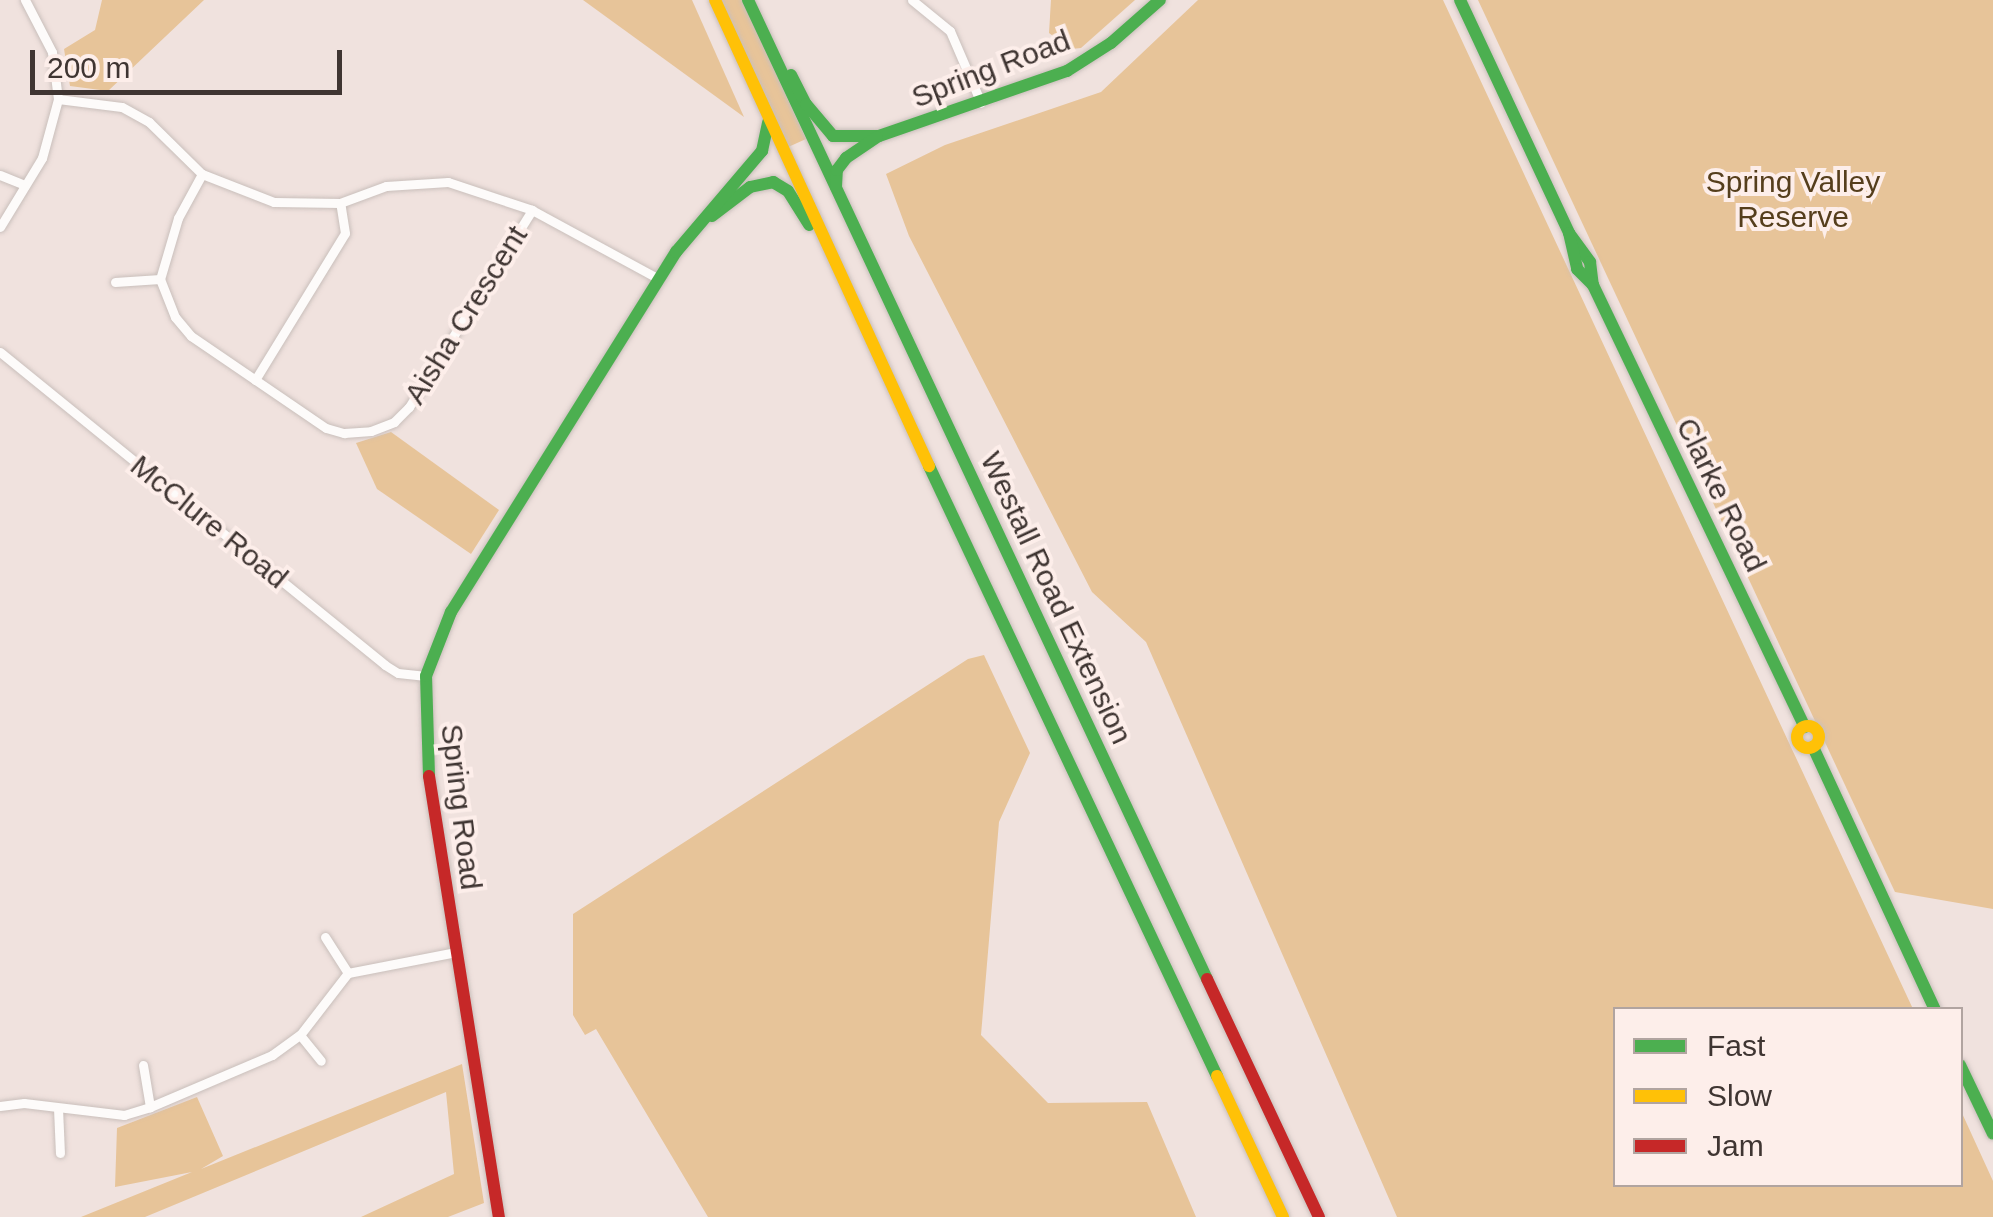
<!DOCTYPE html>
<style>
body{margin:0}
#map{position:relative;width:1993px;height:1217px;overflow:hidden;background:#f0e2de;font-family:Helvetica,sans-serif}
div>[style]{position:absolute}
.green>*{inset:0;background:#e7c499}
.roads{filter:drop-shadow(0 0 2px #c9bfbb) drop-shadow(0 0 2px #c9bfbb)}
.street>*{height:9px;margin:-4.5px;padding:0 4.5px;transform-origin:4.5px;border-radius:4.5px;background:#fdfbfa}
.fast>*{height:12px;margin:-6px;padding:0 6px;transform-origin:6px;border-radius:6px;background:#4caf50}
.slow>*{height:12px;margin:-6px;padding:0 6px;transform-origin:6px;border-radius:6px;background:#ffc107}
.slow>.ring{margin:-6px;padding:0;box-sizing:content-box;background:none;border:12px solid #ffc107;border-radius:50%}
.jam>*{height:12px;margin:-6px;padding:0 6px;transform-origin:6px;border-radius:6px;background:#c62828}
span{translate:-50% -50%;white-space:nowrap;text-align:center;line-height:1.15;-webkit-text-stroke:8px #fdeeea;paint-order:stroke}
.street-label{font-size:30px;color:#3f3532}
.park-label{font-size:30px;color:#553e1c}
.legend{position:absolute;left:1613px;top:1007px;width:350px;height:180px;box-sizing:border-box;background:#fdeeea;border:2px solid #b1a4a0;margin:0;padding:12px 18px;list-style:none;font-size:30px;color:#3f3532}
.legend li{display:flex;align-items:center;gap:20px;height:50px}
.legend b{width:50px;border:2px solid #b1a4a0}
.scale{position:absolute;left:30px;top:50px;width:312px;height:45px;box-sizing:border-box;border:5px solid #3f3532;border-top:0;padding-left:12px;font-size:30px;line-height:35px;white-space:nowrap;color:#3f3532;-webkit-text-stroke:8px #fdeeea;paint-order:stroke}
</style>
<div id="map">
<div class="green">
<div style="clip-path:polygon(102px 0,204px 0,108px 91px,70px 86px,64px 49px,95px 30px)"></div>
<div style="clip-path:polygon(584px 0,692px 0,744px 117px,583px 0)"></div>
<div style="clip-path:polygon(721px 0,742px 0,806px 139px,786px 148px)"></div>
<div style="clip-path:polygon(1051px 0,1135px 0,1081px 48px,1071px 49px,1049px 33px)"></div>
<div style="clip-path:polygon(1198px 0,1443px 0,1913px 1009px,1616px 1010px,1616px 1184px,1960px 1184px,1961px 1111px,1993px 1181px,1993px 1217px,1397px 1217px,1146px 642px,1092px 592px,909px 236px,886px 174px,945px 145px,1101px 92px)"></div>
<div style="clip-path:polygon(1478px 0,1993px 0,1993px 909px,1895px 892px)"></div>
<div style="clip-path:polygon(391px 432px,499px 510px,471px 554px,377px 489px,356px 443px)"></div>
<div style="clip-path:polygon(984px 655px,1030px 753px,999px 822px,981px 1035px,1048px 1103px,1147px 1102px,1196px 1217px,708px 1217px,596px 1029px,585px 1035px,573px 1015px,573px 914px,968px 659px)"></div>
<div style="clip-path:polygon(462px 1064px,484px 1203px,448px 1217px,361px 1217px,454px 1174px,446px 1092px,145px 1217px,81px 1217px,192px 1172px,115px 1187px,117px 1128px,197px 1097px,223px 1156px,201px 1169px)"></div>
</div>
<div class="roads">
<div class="street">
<div style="left:912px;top:0;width:49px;rotate:39.2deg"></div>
<div style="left:950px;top:31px;width:78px;rotate:66.7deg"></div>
<div style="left:58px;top:99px;width:64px;rotate:7.1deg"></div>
<div style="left:122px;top:107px;width:31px;rotate:29deg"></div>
<div style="left:149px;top:122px;width:74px;rotate:44.5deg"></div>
<div style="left:202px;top:174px;width:77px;rotate:21.3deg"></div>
<div style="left:274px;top:202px;width:66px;rotate:0.9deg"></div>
<div style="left:340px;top:203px;width:49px;rotate:-20.3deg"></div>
<div style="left:386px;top:186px;width:62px;rotate:-3.7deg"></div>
<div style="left:448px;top:182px;width:89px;rotate:18.4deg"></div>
<div style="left:532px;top:210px;width:145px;rotate:28.5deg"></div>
<div style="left:202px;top:174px;width:50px;rotate:118.6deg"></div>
<div style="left:178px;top:218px;width:64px;rotate:106.4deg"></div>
<div style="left:160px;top:279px;width:41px;rotate:68.5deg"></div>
<div style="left:175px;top:317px;width:25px;rotate:50deg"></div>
<div style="left:191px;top:336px;width:163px;rotate:34.3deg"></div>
<div style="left:326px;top:428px;width:19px;rotate:16deg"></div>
<div style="left:344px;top:433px;width:27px;rotate:-4deg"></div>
<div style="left:371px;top:431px;width:25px;rotate:-21deg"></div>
<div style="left:394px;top:422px;width:21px;rotate:-45deg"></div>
<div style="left:409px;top:407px;width:232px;rotate:-58deg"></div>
<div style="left:0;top:175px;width:27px;rotate:22deg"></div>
<div style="left:0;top:227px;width:81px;rotate:-58.7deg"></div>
<div style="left:42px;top:158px;width:61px;rotate:-74.8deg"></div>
<div style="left:58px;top:99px;width:47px;rotate:-97.3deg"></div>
<div style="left:52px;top:52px;width:59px;rotate:-117.4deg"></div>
<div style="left:115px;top:282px;width:45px;rotate:-3.8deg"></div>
<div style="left:0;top:352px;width:496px;rotate:39.1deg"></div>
<div style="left:385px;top:665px;width:15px;rotate:32deg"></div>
<div style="left:398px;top:673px;width:28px;rotate:6deg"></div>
<div style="left:255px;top:380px;width:172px;rotate:-58.5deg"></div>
<div style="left:345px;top:233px;width:30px;rotate:-99deg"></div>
<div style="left:325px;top:937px;width:43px;rotate:57.4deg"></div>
<div style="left:300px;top:1035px;width:33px;rotate:51deg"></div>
<div style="left:143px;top:1065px;width:43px;rotate:80.5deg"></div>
<div style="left:0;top:1106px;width:24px;rotate:-7deg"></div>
<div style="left:24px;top:1103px;width:101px;rotate:6.8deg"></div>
<div style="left:124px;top:1115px;width:27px;rotate:-17deg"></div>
<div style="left:150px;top:1107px;width:133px;rotate:-23.1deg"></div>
<div style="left:272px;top:1055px;width:34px;rotate:-36deg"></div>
<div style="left:300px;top:1035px;width:78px;rotate:-52.3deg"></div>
<div style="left:348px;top:973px;width:110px;rotate:-11deg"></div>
<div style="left:58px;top:1108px;width:45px;rotate:87.5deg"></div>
</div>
<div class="fast">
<div style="left:748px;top:0;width:1081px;rotate:64.88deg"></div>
<div style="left:1460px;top:0;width:257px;rotate:64.9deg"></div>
<div style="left:1569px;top:233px;width:36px;rotate:54deg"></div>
<div style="left:1590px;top:262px;width:23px;rotate:83deg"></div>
<div style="left:791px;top:75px;width:33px;rotate:63deg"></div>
<div style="left:806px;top:104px;width:42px;rotate:49.8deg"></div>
<div style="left:833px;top:136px;width:46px"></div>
<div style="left:879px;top:136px;width:199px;rotate:-19.1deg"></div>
<div style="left:1067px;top:71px;width:52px;rotate:-32.5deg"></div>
<div style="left:1111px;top:43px;width:65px;rotate:-41.3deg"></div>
<div style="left:836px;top:187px;width:17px;rotate:-87deg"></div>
<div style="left:837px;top:170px;width:15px;rotate:-53deg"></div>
<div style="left:846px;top:158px;width:37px;rotate:-34deg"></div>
<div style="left:712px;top:216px;width:48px;rotate:-37.3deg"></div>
<div style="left:750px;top:187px;width:24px;rotate:-12deg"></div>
<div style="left:773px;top:182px;width:17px;rotate:31deg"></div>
<div style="left:788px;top:191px;width:40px;rotate:58deg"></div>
<div style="left:1569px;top:233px;width:37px;rotate:77deg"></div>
<div style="left:1577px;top:269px;width:23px;rotate:45deg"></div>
<div style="left:1593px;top:285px;width:490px;rotate:64.4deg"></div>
<div style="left:929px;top:466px;width:675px;rotate:64.73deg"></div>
<div style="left:1813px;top:747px;width:290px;rotate:65.1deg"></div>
<div style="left:429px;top:776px;width:100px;rotate:-91.7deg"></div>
<div style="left:426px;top:676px;width:69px;rotate:-68.7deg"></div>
<div style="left:451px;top:612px;width:425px;rotate:-58deg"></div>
<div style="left:676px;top:252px;width:133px;rotate:-49.6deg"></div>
<div style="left:762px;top:151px;width:29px;rotate:-78deg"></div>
<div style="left:1960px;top:1065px;width:76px;rotate:64.4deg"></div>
</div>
<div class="slow">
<div style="left:715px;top:0;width:513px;rotate:65.33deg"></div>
<div class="ring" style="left:1797px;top:726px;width:10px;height:10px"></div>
<div style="left:1217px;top:1076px;width:156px;rotate:64.9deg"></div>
</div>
<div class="jam">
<div style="left:429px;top:776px;width:447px;rotate:81deg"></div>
<div style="left:1207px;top:979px;width:263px;rotate:64.8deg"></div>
</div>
</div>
<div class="street-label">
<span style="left:991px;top:69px;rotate:-21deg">Spring Road</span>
<span style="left:466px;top:315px;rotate:-58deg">Aisha Crescent</span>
<span style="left:1721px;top:495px;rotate:64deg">Clarke Road</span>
<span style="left:209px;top:522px;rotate:39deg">McClure Road</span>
<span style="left:1056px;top:598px;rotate:65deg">Westall Road Extension</span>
<span style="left:461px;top:807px;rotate:83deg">Spring Road</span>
</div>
<div class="park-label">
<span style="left:1793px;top:199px">Spring Valley<br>Reserve</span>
</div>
<ul class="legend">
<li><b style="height:12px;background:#4caf50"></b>Fast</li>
<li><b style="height:12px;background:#ffc107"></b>Slow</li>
<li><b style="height:12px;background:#c62828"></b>Jam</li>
</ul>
<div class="scale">200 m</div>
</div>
